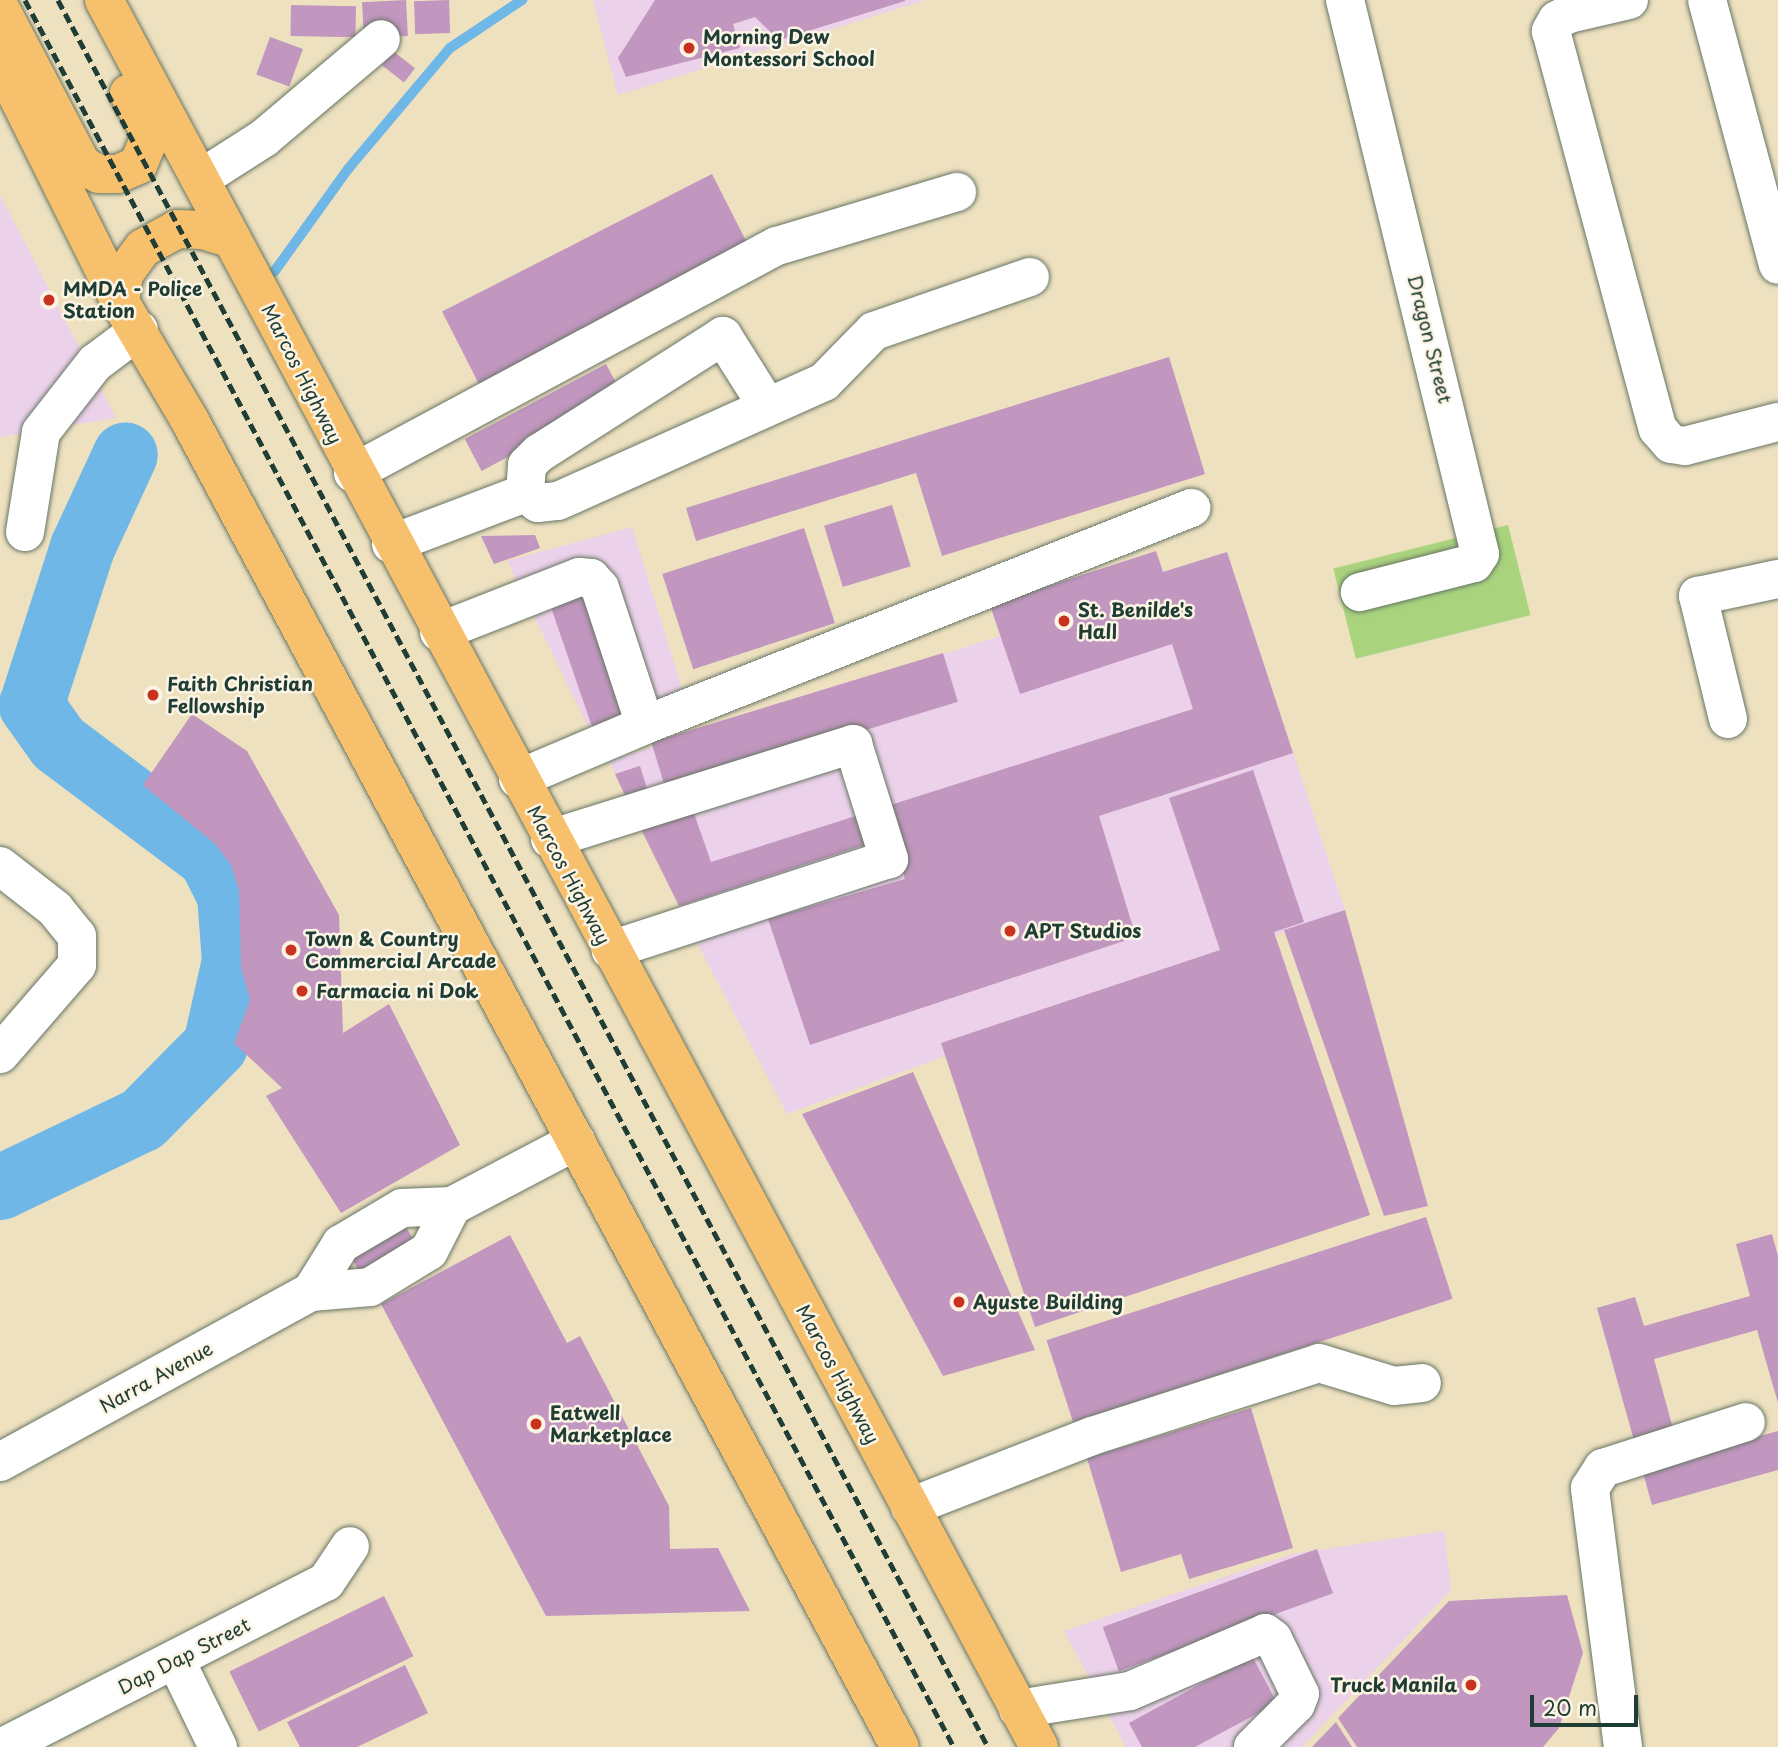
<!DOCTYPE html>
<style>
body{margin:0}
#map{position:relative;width:1778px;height:1747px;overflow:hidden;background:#eee1c0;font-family:"Playpen Sans",sans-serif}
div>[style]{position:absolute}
.built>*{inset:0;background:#ecd1ea}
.green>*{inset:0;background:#aad37e;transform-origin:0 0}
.stream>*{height:10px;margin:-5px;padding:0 5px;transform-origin:5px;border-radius:5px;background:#6fb7e7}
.river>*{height:65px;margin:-32.5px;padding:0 32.5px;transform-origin:32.5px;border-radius:32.5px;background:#6fb7e7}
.building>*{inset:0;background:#c196bf;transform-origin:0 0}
.roads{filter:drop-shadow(0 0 2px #677665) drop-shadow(0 0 2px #677665)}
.minor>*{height:38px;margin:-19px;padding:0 19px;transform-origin:19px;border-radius:19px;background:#fff}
.major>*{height:38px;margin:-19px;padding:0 19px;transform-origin:19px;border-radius:19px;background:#f7c06c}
.rail>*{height:5px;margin-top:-2.5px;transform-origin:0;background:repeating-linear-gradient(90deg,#1f3d34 0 10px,transparent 0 15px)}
.dots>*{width:19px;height:19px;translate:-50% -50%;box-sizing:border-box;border:4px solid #fcf5e5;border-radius:50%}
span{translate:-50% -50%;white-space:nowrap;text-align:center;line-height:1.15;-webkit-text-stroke:5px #fcf5e5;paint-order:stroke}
.poi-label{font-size:19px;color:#1f3d34;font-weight:700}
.left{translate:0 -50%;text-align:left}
.right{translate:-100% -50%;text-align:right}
.street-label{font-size:19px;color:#1f3d34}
.scale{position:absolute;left:1530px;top:1695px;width:108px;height:32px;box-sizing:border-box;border:4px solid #1f3d34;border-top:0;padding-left:9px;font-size:21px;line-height:24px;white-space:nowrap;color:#1f3d34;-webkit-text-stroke:5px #fcf5e5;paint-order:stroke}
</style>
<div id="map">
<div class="built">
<div style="clip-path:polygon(593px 0,926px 0,618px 95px)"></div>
<div style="clip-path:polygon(0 195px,116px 418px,0 437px)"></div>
<div style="clip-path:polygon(632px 527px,692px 721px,603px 757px,507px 561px)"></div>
<div style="clip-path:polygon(1156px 551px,1164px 572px,1227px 552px,1345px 910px,787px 1114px,697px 943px,609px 761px,1000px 636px,990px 605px)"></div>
<div style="clip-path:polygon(1444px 1531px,1451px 1590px,1302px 1747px,1126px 1747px,1064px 1631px,1292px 1554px)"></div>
</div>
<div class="green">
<div style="left:1508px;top:525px;width:93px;height:180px;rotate:76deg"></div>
</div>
<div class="stream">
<div style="left:274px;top:272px;width:127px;rotate:-54.3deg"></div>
<div style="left:348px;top:169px;width:158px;rotate:-49.9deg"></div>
<div style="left:450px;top:48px;width:87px;rotate:-33.7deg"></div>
</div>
<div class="river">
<div style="left:0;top:1187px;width:157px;rotate:-25.6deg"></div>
<div style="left:142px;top:1119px;width:104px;rotate:-45.4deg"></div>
<div style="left:215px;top:1045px;width:86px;rotate:-77.3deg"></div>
<div style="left:234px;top:961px;width:66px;rotate:-94.3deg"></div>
<div style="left:229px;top:895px;width:42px;rotate:-116.6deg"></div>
<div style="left:210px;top:857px;width:190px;rotate:-143.1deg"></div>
<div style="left:58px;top:743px;width:47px;rotate:-125.4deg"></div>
<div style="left:31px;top:705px;width:166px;rotate:-72.1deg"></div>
<div style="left:82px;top:547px;width:102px;rotate:-65.2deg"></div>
</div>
<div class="building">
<div style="left:406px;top:0;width:36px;height:44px;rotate:87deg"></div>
<div style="left:449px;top:0;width:33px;height:35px;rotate:88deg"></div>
<div style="clip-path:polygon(655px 0,905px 0,905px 1px,779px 40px,755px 17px,733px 24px,740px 48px,626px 77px,618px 58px)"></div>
<div style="left:291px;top:5px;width:65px;height:31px;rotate:1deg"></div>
<div style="left:270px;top:37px;width:35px;height:40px;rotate:20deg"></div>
<div style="left:393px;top:51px;width:28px;height:18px;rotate:38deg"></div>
<div style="left:712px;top:174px;width:81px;height:303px;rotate:63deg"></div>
<div style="clip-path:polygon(1169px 357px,1205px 474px,942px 556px,916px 473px,696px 541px,686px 508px)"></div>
<div style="left:606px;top:364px;width:36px;height:160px;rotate:62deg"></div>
<div style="left:892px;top:505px;width:64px;height:71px;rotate:73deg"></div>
<div style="left:804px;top:528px;width:100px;height:149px;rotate:72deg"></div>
<div style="clip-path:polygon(535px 535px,540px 548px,494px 564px,481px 536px)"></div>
<div style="clip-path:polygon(1156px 551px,1163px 572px,1227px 552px,1293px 753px,1099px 816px,1136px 937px,810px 1045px,768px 919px,905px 879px,891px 836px,679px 906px,634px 815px,688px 796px,711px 862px,1193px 709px,1172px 644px,1020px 694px,990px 605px)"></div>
<div style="left:594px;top:588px;width:130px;height:47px;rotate:71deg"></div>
<div style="left:943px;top:653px;width:51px;height:305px;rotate:73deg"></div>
<div style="clip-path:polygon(192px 714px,247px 751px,339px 915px,343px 1033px,389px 1004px,460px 1145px,341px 1213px,266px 1096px,282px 1088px,234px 1043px,250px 1000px,241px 967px,239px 890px,231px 865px,215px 844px,143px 785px)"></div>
<div style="clip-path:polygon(640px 766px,650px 798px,629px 804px,615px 774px)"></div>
<div style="clip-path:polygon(1253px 770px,1304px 922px,1274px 932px,1370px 1215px,1035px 1327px,941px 1043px,1220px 950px,1169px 798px)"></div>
<div style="clip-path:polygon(1345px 910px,1428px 1206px,1384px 1216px,1284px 930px)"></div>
<div style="clip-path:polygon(913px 1072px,1035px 1350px,943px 1376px,802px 1114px)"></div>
<div style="left:1426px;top:1217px;width:86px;height:399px;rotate:72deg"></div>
<div style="left:403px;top:1222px;width:27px;height:63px;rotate:59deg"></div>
<div style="clip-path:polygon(1772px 1234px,1778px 1256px,1778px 1403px,1757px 1330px,1654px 1359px,1681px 1458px,1778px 1431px,1778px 1470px,1652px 1505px,1597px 1308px,1635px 1297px,1644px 1326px,1750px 1296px,1736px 1244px)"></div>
<div style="clip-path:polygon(510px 1235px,567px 1343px,580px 1336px,669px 1506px,670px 1549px,718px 1548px,750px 1611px,546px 1616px,381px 1304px)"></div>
<div style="clip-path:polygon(1251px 1408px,1293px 1548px,1189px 1579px,1181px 1554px,1121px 1572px,1087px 1458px)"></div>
<div style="left:1317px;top:1549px;width:47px;height:228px;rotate:70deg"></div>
<div style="clip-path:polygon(1567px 1595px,1583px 1653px,1559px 1728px,1543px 1747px,1357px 1747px,1338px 1718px,1449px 1601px)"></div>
<div style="left:384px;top:1596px;width:67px;height:172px;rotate:64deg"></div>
<div style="clip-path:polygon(1252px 1656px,1277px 1703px,1195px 1747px,1142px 1747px,1129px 1723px)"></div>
<div style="clip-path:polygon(405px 1665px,428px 1713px,357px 1747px,300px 1747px,287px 1722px)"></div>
<div style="clip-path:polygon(1336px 1722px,1352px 1747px,1312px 1747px)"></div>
</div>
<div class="roads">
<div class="minor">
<div style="left:1345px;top:0;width:570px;rotate:76.3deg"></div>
<div style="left:1480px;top:554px;width:11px;rotate:124deg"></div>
<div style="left:1474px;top:563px;width:118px;rotate:165.7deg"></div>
<div style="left:1629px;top:0;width:62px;rotate:166.9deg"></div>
<div style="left:1569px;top:14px;width:13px;rotate:153deg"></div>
<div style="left:1557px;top:20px;width:13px;rotate:119deg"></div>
<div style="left:1551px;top:31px;width:412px;rotate:75deg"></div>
<div style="left:1658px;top:429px;width:20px;rotate:49deg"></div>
<div style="left:1671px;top:444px;width:14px;rotate:8deg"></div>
<div style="left:1685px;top:446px;width:96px;rotate:-14.5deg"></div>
<div style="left:1707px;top:0;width:274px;rotate:75deg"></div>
<div style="left:200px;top:179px;width:76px;rotate:-32.6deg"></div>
<div style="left:264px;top:138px;width:153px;rotate:-40.2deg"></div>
<div style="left:767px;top:406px;width:83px;rotate:-122.2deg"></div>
<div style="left:723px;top:336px;width:218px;rotate:147.5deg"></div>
<div style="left:539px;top:453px;width:17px;rotate:135deg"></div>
<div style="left:527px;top:465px;width:28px;rotate:94deg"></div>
<div style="left:525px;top:493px;width:16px;rotate:38deg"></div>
<div style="left:538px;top:503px;width:20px;rotate:-6deg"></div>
<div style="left:558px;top:501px;width:291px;rotate:-24.1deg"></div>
<div style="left:824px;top:382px;width:71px;rotate:-45.6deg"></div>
<div style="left:874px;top:331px;width:165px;rotate:-19.1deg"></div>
<div style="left:353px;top:473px;width:481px;rotate:-28.2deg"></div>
<div style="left:777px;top:246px;width:188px;rotate:-16.7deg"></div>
<div style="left:25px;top:532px;width:101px;rotate:-80.9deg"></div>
<div style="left:41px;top:432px;width:88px;rotate:-52deg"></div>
<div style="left:95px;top:363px;width:55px;rotate:-36.9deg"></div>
<div style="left:391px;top:544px;width:143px;rotate:-20.8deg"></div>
<div style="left:439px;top:632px;width:150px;rotate:-21.4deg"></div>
<div style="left:579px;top:577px;width:12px;rotate:5deg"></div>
<div style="left:591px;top:578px;width:13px;rotate:48deg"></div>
<div style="left:600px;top:588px;width:144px;rotate:71.8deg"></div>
<div style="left:645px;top:725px;width:138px;rotate:157deg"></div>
<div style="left:1728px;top:719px;width:127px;rotate:-103.7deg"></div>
<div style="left:1698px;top:596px;width:82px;rotate:-12deg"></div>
<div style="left:645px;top:725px;width:588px;rotate:-21.67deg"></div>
<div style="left:550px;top:839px;width:318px;rotate:-17.4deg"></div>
<div style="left:853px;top:744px;width:121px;rotate:72.6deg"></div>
<div style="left:889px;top:859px;width:293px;rotate:161.9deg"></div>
<div style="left:0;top:866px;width:70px;rotate:38deg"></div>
<div style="left:55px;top:909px;width:35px;rotate:51deg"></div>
<div style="left:77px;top:936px;width:29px;rotate:90deg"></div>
<div style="left:77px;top:965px;width:118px;rotate:130.9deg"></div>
<div style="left:311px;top:1292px;width:57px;rotate:-58deg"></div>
<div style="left:341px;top:1244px;width:71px;rotate:-30.5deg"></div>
<div style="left:402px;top:1208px;width:50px;rotate:-2.3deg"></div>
<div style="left:452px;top:1206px;width:140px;rotate:-27.7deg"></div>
<div style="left:0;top:1462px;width:354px;rotate:-28.7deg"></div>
<div style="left:311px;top:1292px;width:59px;rotate:-4.8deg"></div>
<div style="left:370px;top:1287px;width:69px;rotate:-31.4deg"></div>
<div style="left:429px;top:1251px;width:51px;rotate:-62.9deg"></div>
<div style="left:910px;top:1507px;width:195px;rotate:-21.3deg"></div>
<div style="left:1092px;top:1436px;width:238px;rotate:-17.8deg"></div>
<div style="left:1319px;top:1363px;width:78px;rotate:17deg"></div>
<div style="left:1394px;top:1386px;width:28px;rotate:-6deg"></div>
<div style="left:176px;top:1661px;width:96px;rotate:64deg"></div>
<div style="left:1018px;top:1709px;width:113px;rotate:-9.1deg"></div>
<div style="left:1130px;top:1691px;width:147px;rotate:-23.2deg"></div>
<div style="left:1265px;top:1633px;width:10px;rotate:37deg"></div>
<div style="left:1273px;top:1639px;width:61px;rotate:63.9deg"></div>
<div style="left:1300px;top:1694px;width:11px;rotate:112deg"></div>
<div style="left:1296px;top:1704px;width:61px;rotate:135deg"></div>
<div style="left:3px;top:1747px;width:363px;rotate:-27.1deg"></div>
<div style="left:326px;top:1582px;width:43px;rotate:-56.3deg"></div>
<div style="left:1623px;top:1747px;width:261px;rotate:-97.3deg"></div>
<div style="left:1590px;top:1488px;width:24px;rotate:-57deg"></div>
<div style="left:1603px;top:1468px;width:150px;rotate:-17.8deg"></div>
</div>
<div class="major">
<div style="left:104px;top:0;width:1981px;rotate:61.84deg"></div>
<div style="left:0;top:8px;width:177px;rotate:62.4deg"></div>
<div style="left:82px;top:165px;width:19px;rotate:28deg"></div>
<div style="left:99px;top:174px;width:19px"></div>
<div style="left:118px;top:174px;width:22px;rotate:-24deg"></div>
<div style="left:138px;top:165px;width:33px;rotate:-67deg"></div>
<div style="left:151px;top:135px;width:47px;rotate:-118.2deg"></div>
<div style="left:0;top:61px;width:269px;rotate:63.5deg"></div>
<div style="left:120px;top:302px;width:136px;rotate:59.5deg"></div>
<div style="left:189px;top:419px;width:1506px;rotate:61.84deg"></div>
<div style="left:120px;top:302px;width:28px;rotate:-82deg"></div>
<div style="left:124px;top:274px;width:32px;rotate:-54deg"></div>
<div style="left:143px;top:248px;width:39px;rotate:-29deg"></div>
<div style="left:177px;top:229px;width:26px;rotate:2deg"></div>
<div style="left:203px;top:230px;width:30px;rotate:17deg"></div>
</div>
</div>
<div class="rail">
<div style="left:25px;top:0;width:1979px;rotate:62deg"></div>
<div style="left:58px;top:0;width:1979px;rotate:61.97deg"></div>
</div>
<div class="dots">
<div style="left:689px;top:48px;background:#c8321e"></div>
<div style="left:49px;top:300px;background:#c8321e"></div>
<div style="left:1064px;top:621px;background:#c8321e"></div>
<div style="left:153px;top:695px;background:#c8321e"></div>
<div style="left:1010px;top:931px;background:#c8321e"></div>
<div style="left:291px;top:950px;background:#c8321e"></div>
<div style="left:302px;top:991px;background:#c8321e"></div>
<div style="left:959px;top:1302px;background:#c8321e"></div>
<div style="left:536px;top:1424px;background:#c8321e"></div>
<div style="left:1471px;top:1685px;background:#c8321e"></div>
</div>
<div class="poi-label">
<span class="left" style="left:703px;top:48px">Morning Dew<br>Montessori School</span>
<span class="left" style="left:63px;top:300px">MMDA - Police<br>Station</span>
<span class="left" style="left:1078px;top:621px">St. Benilde's<br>Hall</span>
<span class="left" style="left:167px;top:695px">Faith Christian<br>Fellowship</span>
<span class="left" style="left:1024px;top:931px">APT Studios</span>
<span class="left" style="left:305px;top:950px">Town &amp; Country<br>Commercial Arcade</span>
<span class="left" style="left:316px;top:991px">Farmacia ni Dok</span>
<span class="left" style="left:973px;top:1302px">Ayuste Building</span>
<span class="left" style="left:550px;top:1424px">Eatwell<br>Marketplace</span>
<span class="right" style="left:1457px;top:1685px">Truck Manila</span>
</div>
<div class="street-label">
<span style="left:1430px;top:339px;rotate:76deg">Dragon Street</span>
<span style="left:302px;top:374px;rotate:63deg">Marcos Highway</span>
<span style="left:569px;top:875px;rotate:62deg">Marcos Highway</span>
<span style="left:838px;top:1374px;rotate:62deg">Marcos Highway</span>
<span style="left:156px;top:1377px;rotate:-29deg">Narra Avenue</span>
<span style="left:184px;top:1656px;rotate:-27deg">Dap Dap Street</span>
</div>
<div class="scale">20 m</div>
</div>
